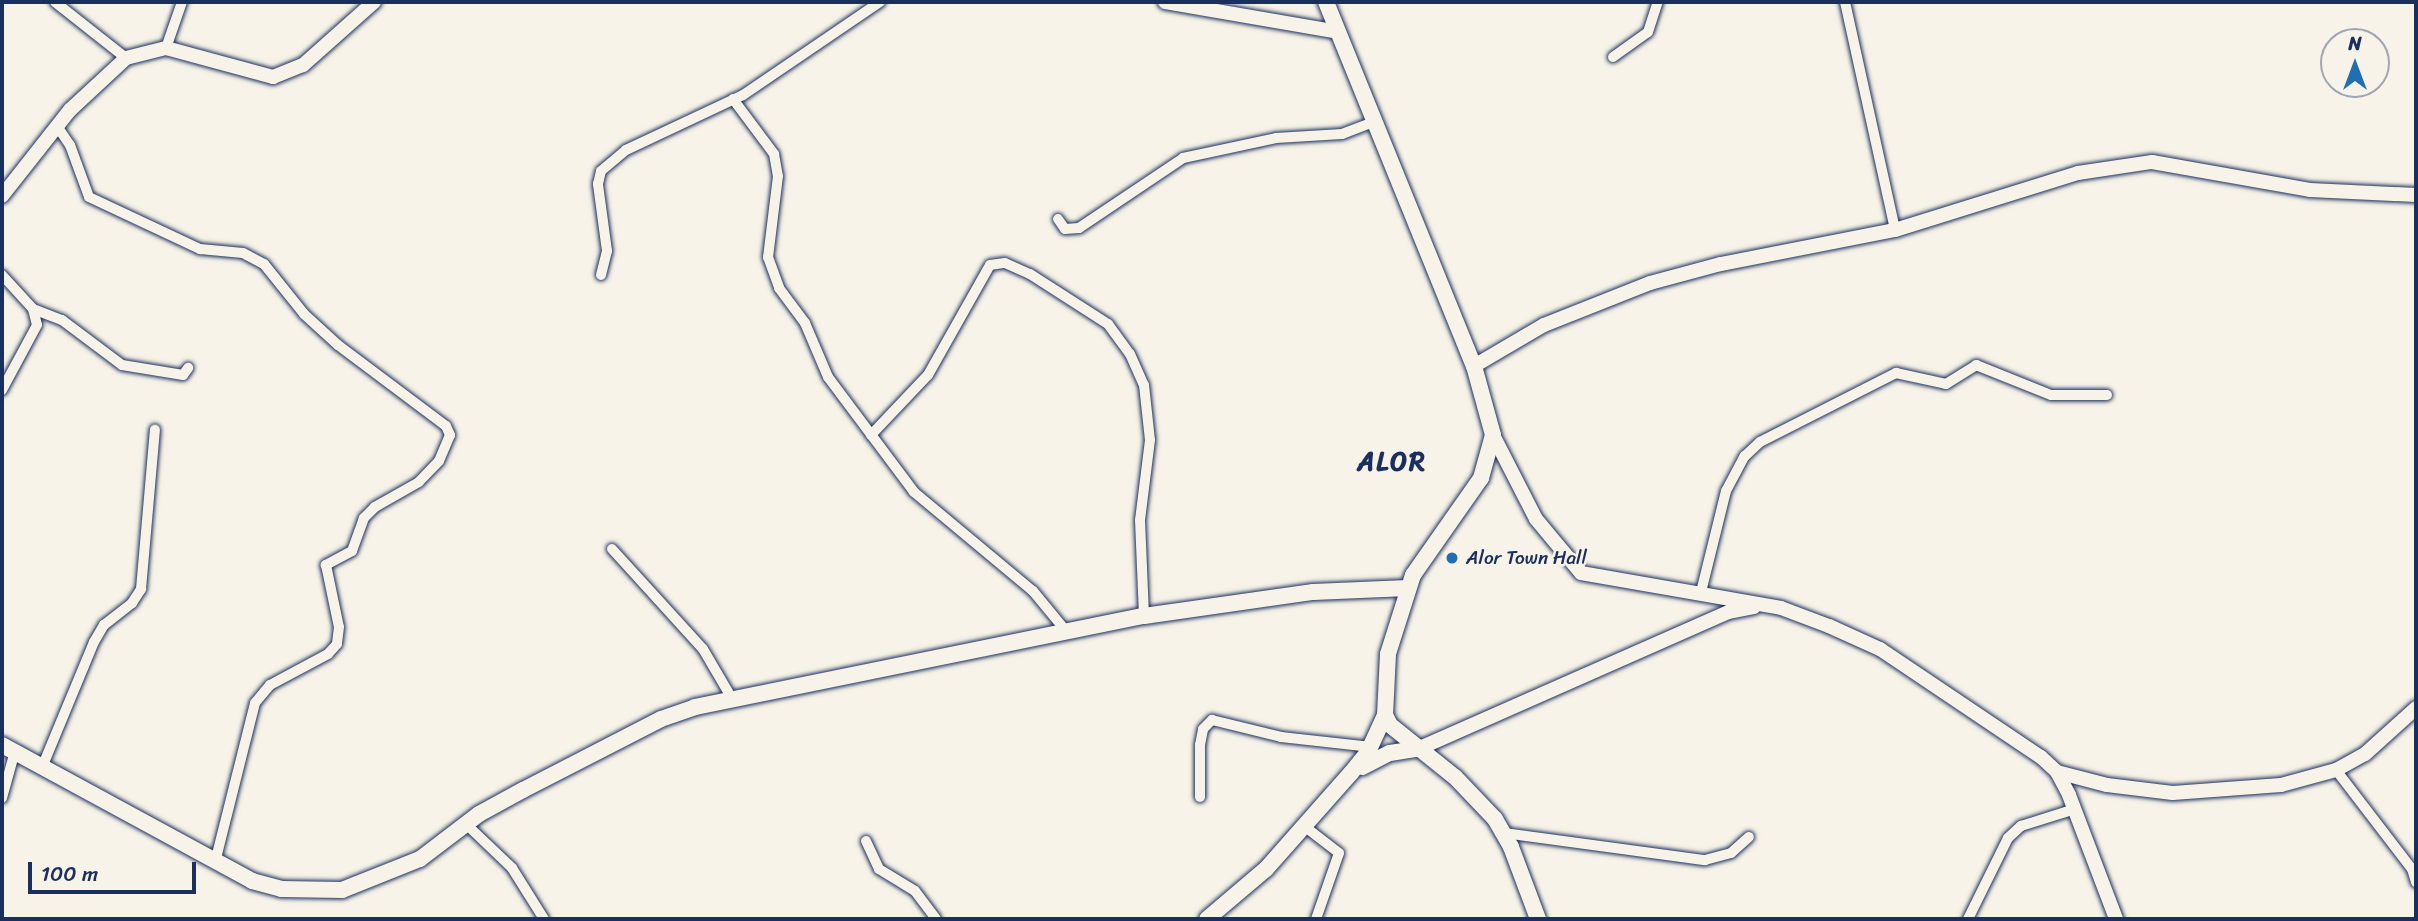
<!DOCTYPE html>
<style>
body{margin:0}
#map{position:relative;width:2418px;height:921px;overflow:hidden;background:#f7f3e8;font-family:Sriracha,sans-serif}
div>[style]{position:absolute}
.roads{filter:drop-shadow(0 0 2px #1b2f5e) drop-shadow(0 0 2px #1b2f5e)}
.minor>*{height:10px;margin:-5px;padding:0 5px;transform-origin:5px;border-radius:5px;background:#f7f3e8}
.tertiary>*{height:14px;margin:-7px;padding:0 7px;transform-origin:7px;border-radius:7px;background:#f7f3e8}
.secondary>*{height:16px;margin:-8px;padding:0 8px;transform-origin:8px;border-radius:8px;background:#f7f3e8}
.dots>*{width:19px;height:19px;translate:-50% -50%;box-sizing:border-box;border:4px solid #f7f3e8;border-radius:50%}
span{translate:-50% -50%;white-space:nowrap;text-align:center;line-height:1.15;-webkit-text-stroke:5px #f7f3e8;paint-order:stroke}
.poi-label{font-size:19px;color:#1b2f5e}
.left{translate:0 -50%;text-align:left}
.district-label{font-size:26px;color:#1b2f5e;font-weight:700;letter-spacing:2px}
.frame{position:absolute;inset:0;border:4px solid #1b2f5e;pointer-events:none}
.north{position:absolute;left:2320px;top:28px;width:70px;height:70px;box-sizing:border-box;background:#f7f3e8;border:2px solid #9fa5b1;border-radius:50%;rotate:0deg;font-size:19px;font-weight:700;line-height:28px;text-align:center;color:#1b2f5e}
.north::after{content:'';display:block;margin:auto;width:24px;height:32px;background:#1f6fb2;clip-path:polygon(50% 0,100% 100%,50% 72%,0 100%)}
.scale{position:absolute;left:28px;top:862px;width:168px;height:32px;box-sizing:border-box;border:4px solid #1b2f5e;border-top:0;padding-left:9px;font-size:21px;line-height:24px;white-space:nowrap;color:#1b2f5e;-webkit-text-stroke:5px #f7f3e8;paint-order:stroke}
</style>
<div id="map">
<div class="roads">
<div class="minor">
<div style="left:55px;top:2px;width:90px;rotate:38.3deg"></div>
<div style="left:1845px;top:2px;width:233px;rotate:77.6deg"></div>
<div style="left:166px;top:48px;width:49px;rotate:-70.8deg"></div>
<div style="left:1613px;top:57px;width:43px;rotate:-35.5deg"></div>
<div style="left:1648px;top:32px;width:32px;rotate:-72deg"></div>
<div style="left:733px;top:99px;width:69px;rotate:53.3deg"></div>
<div style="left:774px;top:154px;width:22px;rotate:80deg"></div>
<div style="left:778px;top:176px;width:82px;rotate:97deg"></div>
<div style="left:768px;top:257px;width:33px;rotate:70deg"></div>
<div style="left:779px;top:288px;width:44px;rotate:53.4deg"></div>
<div style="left:805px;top:323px;width:59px;rotate:66.9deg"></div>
<div style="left:828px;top:377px;width:144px;rotate:53.2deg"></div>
<div style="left:914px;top:492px;width:155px;rotate:39.8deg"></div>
<div style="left:1033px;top:591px;width:52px;rotate:50.5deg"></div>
<div style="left:57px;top:126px;width:23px;rotate:56deg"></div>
<div style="left:70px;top:145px;width:55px;rotate:69.9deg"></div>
<div style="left:89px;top:197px;width:123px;rotate:25.1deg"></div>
<div style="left:200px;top:249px;width:43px;rotate:5.3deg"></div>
<div style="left:243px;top:253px;width:24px;rotate:28deg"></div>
<div style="left:264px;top:264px;width:64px;rotate:51.3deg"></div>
<div style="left:304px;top:314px;width:46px;rotate:42.4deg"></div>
<div style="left:338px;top:345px;width:135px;rotate:36.9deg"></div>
<div style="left:446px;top:426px;width:10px;rotate:66deg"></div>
<div style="left:450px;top:435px;width:28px;rotate:113deg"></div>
<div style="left:439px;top:461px;width:29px;rotate:134deg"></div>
<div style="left:419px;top:482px;width:51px;rotate:150.4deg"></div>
<div style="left:375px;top:507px;width:16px;rotate:135deg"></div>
<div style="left:364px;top:518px;width:35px;rotate:110deg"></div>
<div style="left:352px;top:551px;width:30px;rotate:152deg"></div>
<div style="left:326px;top:565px;width:63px;rotate:78.2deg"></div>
<div style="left:339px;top:627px;width:17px;rotate:97deg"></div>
<div style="left:337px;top:644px;width:13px;rotate:132deg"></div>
<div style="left:328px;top:654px;width:66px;rotate:151.9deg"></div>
<div style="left:270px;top:685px;width:23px;rotate:130deg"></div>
<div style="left:255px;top:703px;width:164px;rotate:104.1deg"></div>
<div style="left:1058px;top:219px;width:12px;rotate:55deg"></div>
<div style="left:1065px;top:229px;width:14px;rotate:-4deg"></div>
<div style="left:1079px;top:228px;width:125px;rotate:-33.9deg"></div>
<div style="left:1183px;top:158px;width:95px;rotate:-12.1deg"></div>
<div style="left:1276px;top:138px;width:66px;rotate:-3.5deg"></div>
<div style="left:1342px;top:134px;width:34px;rotate:-21deg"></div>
<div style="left:2px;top:275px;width:46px;rotate:47.6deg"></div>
<div style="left:33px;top:309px;width:16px;rotate:76deg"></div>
<div style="left:37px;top:325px;width:74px;rotate:118.3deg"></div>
<div style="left:601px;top:275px;width:25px;rotate:-76deg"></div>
<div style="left:607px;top:251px;width:68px;rotate:-97.7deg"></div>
<div style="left:598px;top:184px;width:13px;rotate:-77deg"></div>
<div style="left:601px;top:171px;width:33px;rotate:-40deg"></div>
<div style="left:626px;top:150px;width:129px;rotate:-25.2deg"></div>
<div style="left:743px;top:95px;width:166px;rotate:-34.2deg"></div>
<div style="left:33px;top:309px;width:31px;rotate:21deg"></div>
<div style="left:62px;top:320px;width:75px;rotate:36.9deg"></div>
<div style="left:122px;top:365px;width:62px;rotate:9.3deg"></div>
<div style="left:183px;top:375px;width:9px;rotate:-54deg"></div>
<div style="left:871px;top:435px;width:83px;rotate:-46.5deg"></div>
<div style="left:928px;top:375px;width:126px;rotate:-60.6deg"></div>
<div style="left:990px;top:265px;width:15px;rotate:-8deg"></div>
<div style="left:1005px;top:263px;width:27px;rotate:24deg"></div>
<div style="left:1030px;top:274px;width:93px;rotate:32.7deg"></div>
<div style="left:1108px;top:324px;width:37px;rotate:54deg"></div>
<div style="left:1130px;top:354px;width:34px;rotate:66deg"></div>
<div style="left:1144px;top:385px;width:55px;rotate:83.8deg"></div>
<div style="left:1150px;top:440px;width:81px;rotate:97.1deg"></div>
<div style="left:1140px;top:520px;width:96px;rotate:87.6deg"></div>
<div style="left:612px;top:549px;width:135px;rotate:47.7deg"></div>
<div style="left:703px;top:649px;width:56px;rotate:59.7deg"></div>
<div style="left:1701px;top:592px;width:104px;rotate:-76.1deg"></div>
<div style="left:1726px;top:491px;width:40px;rotate:-62deg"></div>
<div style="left:1745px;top:456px;width:21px;rotate:-43deg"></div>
<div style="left:1760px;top:442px;width:153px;rotate:-26.9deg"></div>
<div style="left:1896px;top:373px;width:51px;rotate:12.4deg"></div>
<div style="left:1946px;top:384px;width:36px;rotate:-32deg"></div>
<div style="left:1976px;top:365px;width:81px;rotate:21.8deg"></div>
<div style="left:2051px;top:395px;width:56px"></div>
<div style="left:43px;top:765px;width:133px;rotate:-67.5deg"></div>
<div style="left:94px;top:642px;width:20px;rotate:-60deg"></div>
<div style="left:104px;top:625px;width:36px;rotate:-38deg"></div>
<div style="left:132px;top:603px;width:17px;rotate:-57deg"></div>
<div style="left:141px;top:589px;width:160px;rotate:-85deg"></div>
<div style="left:2336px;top:770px;width:125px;rotate:52.5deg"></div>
<div style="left:2412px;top:869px;width:14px;rotate:73deg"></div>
<div style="left:1200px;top:797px;width:52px;rotate:-90deg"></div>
<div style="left:1200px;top:745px;width:16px;rotate:-79deg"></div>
<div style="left:1203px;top:729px;width:13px;rotate:-45deg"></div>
<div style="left:1212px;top:720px;width:71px;rotate:13.8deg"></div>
<div style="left:1281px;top:737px;width:91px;rotate:6.3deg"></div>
<div style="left:2px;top:798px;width:49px;rotate:-74.5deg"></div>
<div style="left:466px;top:824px;width:64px;rotate:43.7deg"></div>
<div style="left:512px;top:868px;width:60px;rotate:57.9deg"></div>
<div style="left:1304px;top:826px;width:44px;rotate:37.6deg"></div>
<div style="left:1339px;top:853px;width:70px;rotate:109.2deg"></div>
<div style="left:1504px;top:833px;width:203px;rotate:7.7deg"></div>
<div style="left:1705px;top:860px;width:27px;rotate:-15deg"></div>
<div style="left:1731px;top:853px;width:24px;rotate:-42deg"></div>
<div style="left:866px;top:841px;width:31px;rotate:65deg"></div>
<div style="left:879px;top:869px;width:42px;rotate:31.4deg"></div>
<div style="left:915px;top:891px;width:35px;rotate:53deg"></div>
<div style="left:1968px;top:919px;width:90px;rotate:-63.7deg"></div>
<div style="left:2008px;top:838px;width:18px;rotate:-43deg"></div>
<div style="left:2021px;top:826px;width:57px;rotate:-17.5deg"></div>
</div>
<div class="tertiary">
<div style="left:1165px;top:2px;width:176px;rotate:9.8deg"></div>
<div style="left:2px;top:196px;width:110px;rotate:-51.7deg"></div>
<div style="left:70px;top:110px;width:76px;rotate:-42.9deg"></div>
<div style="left:126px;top:58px;width:41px;rotate:-14deg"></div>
<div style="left:166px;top:48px;width:111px;rotate:15.2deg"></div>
<div style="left:273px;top:77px;width:32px;rotate:-22deg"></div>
<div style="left:303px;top:65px;width:95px;rotate:-41.6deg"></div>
<div style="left:1474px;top:366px;width:81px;rotate:-30.4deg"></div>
<div style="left:1544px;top:325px;width:114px;rotate:-21.6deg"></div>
<div style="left:1650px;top:283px;width:73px;rotate:-15deg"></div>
<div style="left:1721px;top:264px;width:177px;rotate:-11.1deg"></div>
<div style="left:1895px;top:230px;width:192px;rotate:-17.3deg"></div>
<div style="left:2078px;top:173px;width:75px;rotate:-8.5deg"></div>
<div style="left:2152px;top:162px;width:160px;rotate:10deg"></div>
<div style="left:2310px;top:190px;width:106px;rotate:2.7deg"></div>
<div style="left:1493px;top:435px;width:94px;rotate:62.9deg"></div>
<div style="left:1536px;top:519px;width:70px;rotate:50.2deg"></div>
<div style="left:1581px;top:573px;width:203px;rotate:9.9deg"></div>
<div style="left:1781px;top:608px;width:51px;rotate:20.6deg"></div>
<div style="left:1829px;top:626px;width:56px;rotate:24.3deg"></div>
<div style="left:1880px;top:649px;width:194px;rotate:33.9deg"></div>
<div style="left:2041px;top:757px;width:22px;rotate:43deg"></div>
<div style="left:2057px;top:772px;width:26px;rotate:62deg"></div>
<div style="left:2069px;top:795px;width:133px;rotate:69.2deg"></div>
<div style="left:1420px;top:748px;width:338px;rotate:-23.8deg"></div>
<div style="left:1729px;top:612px;width:25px;rotate:-11deg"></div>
<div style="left:2057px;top:772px;width:52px;rotate:14.6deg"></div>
<div style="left:2107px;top:785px;width:66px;rotate:6.9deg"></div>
<div style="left:2173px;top:793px;width:108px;rotate:-4.2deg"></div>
<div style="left:2281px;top:785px;width:57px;rotate:-15.3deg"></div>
<div style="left:2336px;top:770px;width:33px;rotate:-29deg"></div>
<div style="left:2365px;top:754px;width:69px;rotate:-42deg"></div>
</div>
<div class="secondary">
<div style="left:1326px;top:2px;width:393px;rotate:67.9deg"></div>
<div style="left:1474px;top:366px;width:72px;rotate:74.6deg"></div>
<div style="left:1493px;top:435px;width:45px;rotate:105.6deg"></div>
<div style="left:1481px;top:478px;width:118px;rotate:125deg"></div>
<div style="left:1413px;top:575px;width:83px;rotate:107.6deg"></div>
<div style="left:1388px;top:654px;width:61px;rotate:92.8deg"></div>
<div style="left:1385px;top:715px;width:11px;rotate:63deg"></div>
<div style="left:1390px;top:725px;width:83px;rotate:38.7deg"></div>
<div style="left:1455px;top:777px;width:58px;rotate:46.4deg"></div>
<div style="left:1495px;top:819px;width:32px;rotate:60deg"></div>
<div style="left:1511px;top:847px;width:77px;rotate:69.4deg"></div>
<div style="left:2px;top:745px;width:285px;rotate:28.5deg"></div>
<div style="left:252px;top:881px;width:30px;rotate:15deg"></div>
<div style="left:281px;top:889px;width:61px;rotate:0.9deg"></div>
<div style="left:342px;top:890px;width:84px;rotate:-21.7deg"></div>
<div style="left:420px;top:859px;width:74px;rotate:-37.3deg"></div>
<div style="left:479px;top:814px;width:50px;rotate:-28.6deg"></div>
<div style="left:523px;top:790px;width:155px;rotate:-27.2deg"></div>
<div style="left:661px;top:719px;width:36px;rotate:-19deg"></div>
<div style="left:695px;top:707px;width:458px;rotate:-11.5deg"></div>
<div style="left:1144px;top:616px;width:171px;rotate:-8.1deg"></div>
<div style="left:1313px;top:592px;width:95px;rotate:-2.4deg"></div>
<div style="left:1362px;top:767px;width:31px;rotate:-27deg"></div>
<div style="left:1390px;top:753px;width:30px;rotate:-9deg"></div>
<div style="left:1207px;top:919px;width:77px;rotate:-40.3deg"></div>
<div style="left:1266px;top:869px;width:128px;rotate:-48.5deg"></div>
<div style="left:1351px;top:773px;width:27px;rotate:-51deg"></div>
<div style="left:1368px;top:752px;width:41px;rotate:-65.3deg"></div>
</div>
</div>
<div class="dots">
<div style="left:1452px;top:558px;background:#1f6fb2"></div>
</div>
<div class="poi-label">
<span class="left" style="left:1466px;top:558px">Alor Town Hall</span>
</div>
<div class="district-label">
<span style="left:1392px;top:462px">ALOR</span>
</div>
<div class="frame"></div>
<div class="north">N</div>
<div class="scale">100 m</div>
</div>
